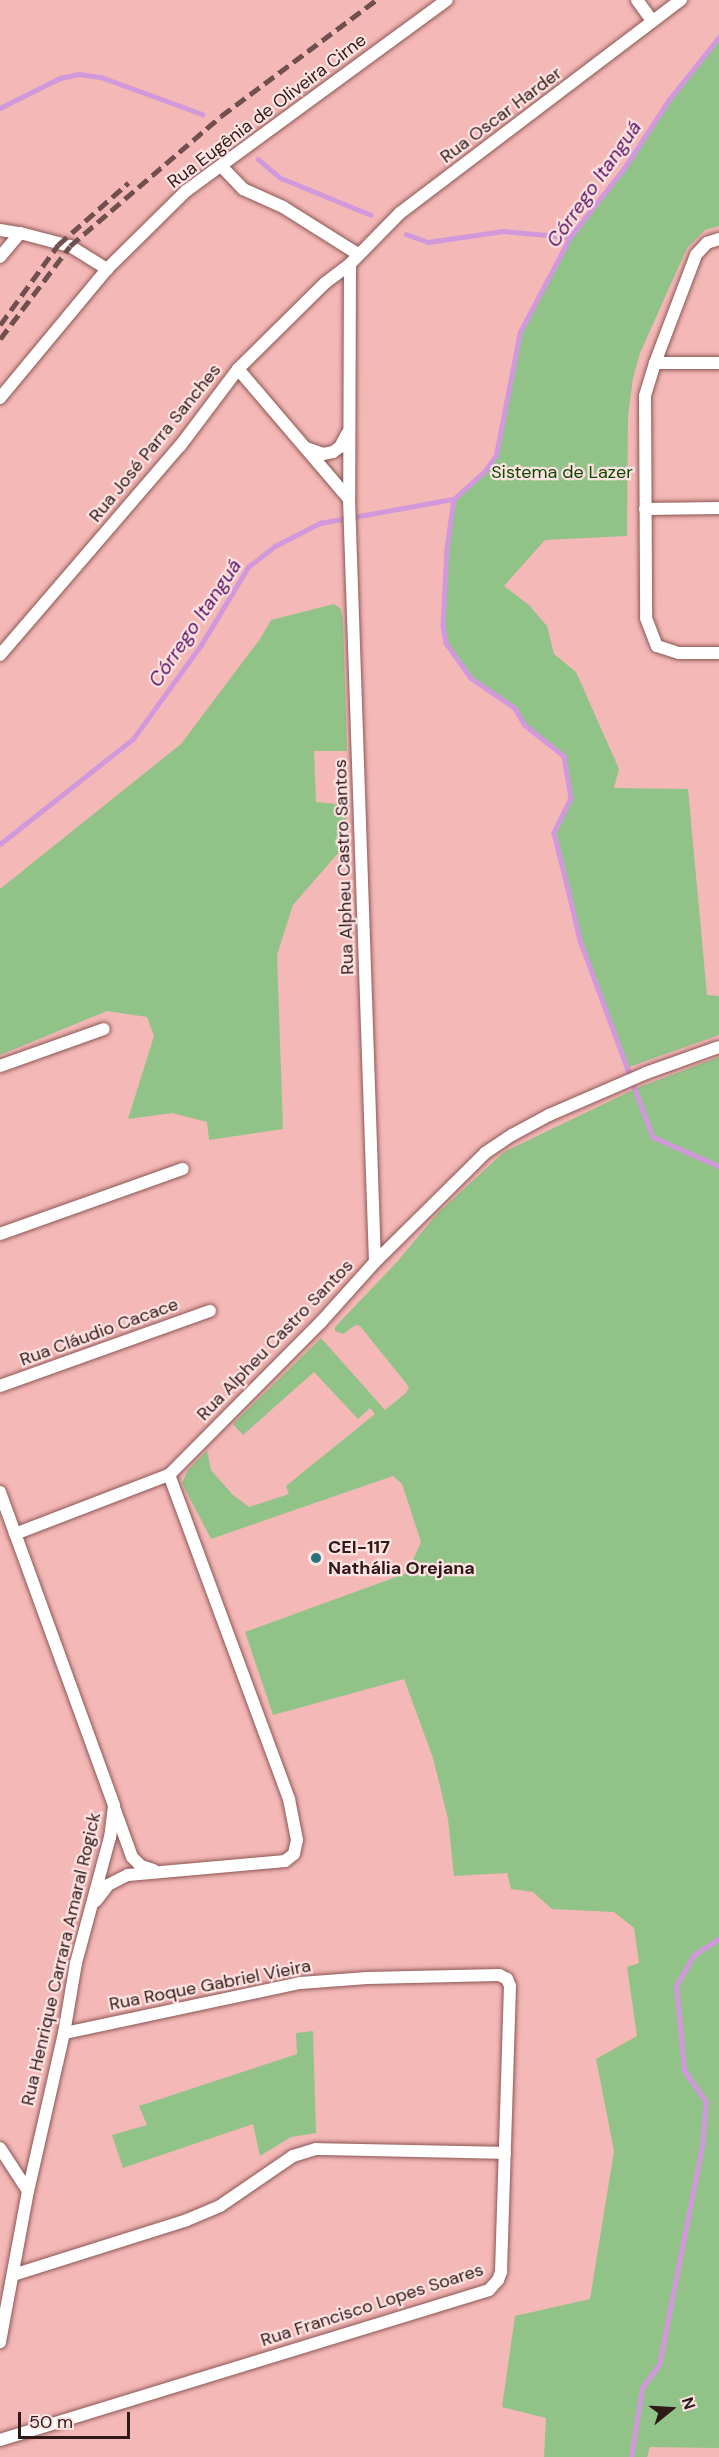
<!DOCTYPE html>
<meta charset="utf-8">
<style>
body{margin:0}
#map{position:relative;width:719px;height:2457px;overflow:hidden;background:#f4b8b6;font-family:"DM Sans",sans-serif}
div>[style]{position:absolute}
.green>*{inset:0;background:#91c389}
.stream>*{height:4.5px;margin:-2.25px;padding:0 2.25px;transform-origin:2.25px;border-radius:2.25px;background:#d199dc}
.roads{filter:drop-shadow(0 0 2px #8b5755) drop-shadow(0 0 2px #8b5755)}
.street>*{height:12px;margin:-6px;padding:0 6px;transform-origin:6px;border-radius:6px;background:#fff}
.rail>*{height:4.5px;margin-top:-2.25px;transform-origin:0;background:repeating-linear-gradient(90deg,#714f4e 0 12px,transparent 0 18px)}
.dots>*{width:16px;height:16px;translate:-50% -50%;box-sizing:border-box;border:3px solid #fde3e2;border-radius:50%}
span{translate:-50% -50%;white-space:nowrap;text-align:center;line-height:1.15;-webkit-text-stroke:4.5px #fde3e2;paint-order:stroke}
.street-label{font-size:18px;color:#2f1919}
.park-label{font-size:18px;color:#0d4802}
.poi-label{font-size:18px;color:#2f1919;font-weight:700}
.left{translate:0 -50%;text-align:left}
.water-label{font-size:20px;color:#5a1566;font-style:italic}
.north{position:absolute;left:641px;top:2379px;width:60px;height:60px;-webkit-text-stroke:4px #fde3e2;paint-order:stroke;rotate:72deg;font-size:16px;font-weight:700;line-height:24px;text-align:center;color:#2f1919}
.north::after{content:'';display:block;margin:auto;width:21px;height:27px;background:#2f1919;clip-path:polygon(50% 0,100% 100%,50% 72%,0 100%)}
.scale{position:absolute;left:18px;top:2412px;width:112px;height:27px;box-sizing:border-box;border:3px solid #2f1919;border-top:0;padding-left:8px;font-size:18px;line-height:21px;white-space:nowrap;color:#2f1919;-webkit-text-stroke:4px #fde3e2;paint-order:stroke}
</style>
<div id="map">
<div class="green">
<div style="clip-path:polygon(719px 37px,719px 226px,705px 230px,687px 248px,640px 353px,633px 378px,628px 416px,627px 536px,545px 540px,504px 586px,529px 605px,547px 626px,554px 654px,576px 672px,619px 769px,614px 788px,688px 789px,707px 995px,719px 996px,719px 1035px,629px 1067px,580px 940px,554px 833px,571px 798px,564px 756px,525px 725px,515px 708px,471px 678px,446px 643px,443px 625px,447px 549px,454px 499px,485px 471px,496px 455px,520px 332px,570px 237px,625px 167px,668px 101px)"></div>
<div style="clip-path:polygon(334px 604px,341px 609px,343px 620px,347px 751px,314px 751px,316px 802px,346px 805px,346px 844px,293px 905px,277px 955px,283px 1129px,209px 1140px,207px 1122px,172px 1113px,128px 1119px,154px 1036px,147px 1017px,107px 1011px,0 1055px,0 889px,181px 744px,260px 639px,271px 620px)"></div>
<div style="clip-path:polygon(719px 1057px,719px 2448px,650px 2447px,647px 2457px,544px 2457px,546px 2418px,502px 2407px,515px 2316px,590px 2299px,614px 2151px,596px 2059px,637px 2036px,627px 1967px,639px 1963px,634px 1928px,614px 1912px,552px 1909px,533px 1892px,511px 1889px,507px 1873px,454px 1876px,448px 1819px,433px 1758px,404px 1679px,273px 1715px,245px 1632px,407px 1573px,421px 1542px,402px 1484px,393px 1476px,211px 1539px,182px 1483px,188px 1470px,207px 1451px,211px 1470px,232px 1494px,249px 1507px,289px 1494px,286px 1486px,375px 1414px,370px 1408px,358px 1419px,314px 1372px,243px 1435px,233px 1424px,321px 1338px,385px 1410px,406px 1393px,409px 1387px,360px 1326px,356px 1325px,343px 1334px,335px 1331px,335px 1327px,396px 1263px,438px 1213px,504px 1152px,637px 1088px)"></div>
<div style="clip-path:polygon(313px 2031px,316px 2133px,291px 2137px,260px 2156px,253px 2124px,123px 2168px,112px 2135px,147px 2125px,139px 2106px,297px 2054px,296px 2033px)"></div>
</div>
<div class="stream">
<div style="left:0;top:108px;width:67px;rotate:-26.6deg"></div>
<div style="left:60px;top:78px;width:19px;rotate:-12deg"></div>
<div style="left:79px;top:74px;width:22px;rotate:8deg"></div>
<div style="left:101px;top:77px;width:108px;rotate:20.1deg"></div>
<div style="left:258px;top:159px;width:30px;rotate:40deg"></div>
<div style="left:281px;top:178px;width:97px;rotate:22.3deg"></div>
<div style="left:406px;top:234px;width:23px;rotate:20deg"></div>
<div style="left:428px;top:242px;width:76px;rotate:-8.3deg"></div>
<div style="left:503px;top:231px;width:67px;rotate:5.1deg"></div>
<div style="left:454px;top:499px;width:50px;rotate:98deg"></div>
<div style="left:447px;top:549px;width:77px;rotate:93deg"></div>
<div style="left:443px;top:626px;width:17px;rotate:80deg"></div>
<div style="left:446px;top:643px;width:43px;rotate:54.5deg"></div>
<div style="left:471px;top:678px;width:53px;rotate:34.3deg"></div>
<div style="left:515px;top:708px;width:20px;rotate:60deg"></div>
<div style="left:525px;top:725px;width:50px;rotate:38.5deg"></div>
<div style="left:564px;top:756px;width:43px;rotate:80.5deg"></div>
<div style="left:571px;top:798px;width:39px;rotate:116deg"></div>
<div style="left:554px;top:833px;width:58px;rotate:76deg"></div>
<div style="left:568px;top:889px;width:52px;rotate:76.8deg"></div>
<div style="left:580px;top:940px;width:210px;rotate:69.7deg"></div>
<div style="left:653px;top:1137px;width:72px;rotate:23.7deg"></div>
<div style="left:0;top:844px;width:169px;rotate:-38.3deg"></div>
<div style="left:133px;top:739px;width:116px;rotate:-54.1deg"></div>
<div style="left:201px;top:645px;width:91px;rotate:-58.9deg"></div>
<div style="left:248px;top:567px;width:34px;rotate:-38deg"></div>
<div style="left:275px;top:546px;width:51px;rotate:-27.1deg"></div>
<div style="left:320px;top:523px;width:136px;rotate:-10.2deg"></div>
<div style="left:454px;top:499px;width:42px;rotate:-42.1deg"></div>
<div style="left:485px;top:471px;width:19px;rotate:-55deg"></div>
<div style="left:496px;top:455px;width:125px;rotate:-79deg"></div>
<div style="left:520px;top:332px;width:107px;rotate:-62.2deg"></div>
<div style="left:570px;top:237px;width:89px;rotate:-51.8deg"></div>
<div style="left:625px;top:167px;width:79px;rotate:-56.9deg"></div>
<div style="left:668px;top:101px;width:82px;rotate:-51.4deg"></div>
<div style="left:631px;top:2457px;width:70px;rotate:-80.9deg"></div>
<div style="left:642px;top:2388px;width:29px;rotate:-54deg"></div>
<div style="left:659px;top:2365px;width:224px;rotate:-78.9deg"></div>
<div style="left:702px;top:2145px;width:43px;rotate:-84.7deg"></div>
<div style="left:706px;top:2102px;width:39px;rotate:-125deg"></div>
<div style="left:684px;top:2070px;width:84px;rotate:-95.4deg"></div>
<div style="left:676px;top:1986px;width:36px;rotate:-60deg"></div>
<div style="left:694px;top:1955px;width:30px;rotate:-33deg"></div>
</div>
<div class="roads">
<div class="street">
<div style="left:637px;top:0;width:26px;rotate:54deg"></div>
<div style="left:221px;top:166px;width:32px;rotate:46deg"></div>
<div style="left:243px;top:189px;width:44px;rotate:24.2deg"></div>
<div style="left:283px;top:207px;width:89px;rotate:32.1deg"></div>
<div style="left:0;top:230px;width:20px;rotate:9deg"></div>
<div style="left:20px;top:233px;width:52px;rotate:14.6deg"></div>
<div style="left:70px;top:246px;width:44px;rotate:31.9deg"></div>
<div style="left:719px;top:239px;width:13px;rotate:162deg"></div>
<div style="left:707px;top:243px;width:16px;rotate:133deg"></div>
<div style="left:696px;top:255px;width:116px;rotate:110.8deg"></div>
<div style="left:655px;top:363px;width:34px;rotate:107deg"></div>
<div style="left:645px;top:396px;width:222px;rotate:89.7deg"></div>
<div style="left:646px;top:618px;width:30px;rotate:69deg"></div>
<div style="left:657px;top:646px;width:23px;rotate:18deg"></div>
<div style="left:679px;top:653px;width:40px"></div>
<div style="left:0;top:257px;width:31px;rotate:-50deg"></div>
<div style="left:350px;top:264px;width:235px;rotate:90.2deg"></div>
<div style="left:349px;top:499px;width:763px;rotate:88.05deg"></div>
<div style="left:655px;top:363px;width:64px"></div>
<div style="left:238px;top:369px;width:171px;rotate:49.5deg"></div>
<div style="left:0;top:398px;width:168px;rotate:-50.3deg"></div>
<div style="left:107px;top:269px;width:111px;rotate:-44.6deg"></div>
<div style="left:186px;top:191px;width:323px;rotate:-36.2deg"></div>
<div style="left:306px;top:448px;width:18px;rotate:19deg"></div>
<div style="left:323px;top:454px;width:10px;rotate:-11deg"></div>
<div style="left:333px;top:452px;width:9px;rotate:-36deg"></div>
<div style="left:340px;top:447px;width:15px;rotate:-62deg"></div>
<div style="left:645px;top:509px;width:74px;rotate:-0.8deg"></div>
<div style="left:0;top:655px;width:276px;rotate:-49.3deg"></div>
<div style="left:180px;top:446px;width:96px;rotate:-53deg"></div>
<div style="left:238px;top:369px;width:122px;rotate:-44.7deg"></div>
<div style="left:325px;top:283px;width:31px;rotate:-37deg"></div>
<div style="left:350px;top:264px;width:71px;rotate:-45.6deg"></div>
<div style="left:400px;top:213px;width:353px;rotate:-37.2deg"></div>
<div style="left:0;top:1066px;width:110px;rotate:-19.6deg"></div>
<div style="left:0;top:1234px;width:194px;rotate:-19.6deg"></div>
<div style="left:0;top:1386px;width:223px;rotate:-19.7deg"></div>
<div style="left:0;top:1492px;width:334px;rotate:70deg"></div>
<div style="left:114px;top:1806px;width:31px;rotate:97deg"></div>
<div style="left:110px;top:1837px;width:131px;rotate:105.1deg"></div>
<div style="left:76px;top:1963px;width:71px;rotate:99.7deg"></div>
<div style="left:64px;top:2033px;width:162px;rotate:102.8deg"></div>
<div style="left:28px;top:2191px;width:154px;rotate:100.5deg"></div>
<div style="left:15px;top:1534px;width:165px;rotate:-21deg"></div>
<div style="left:169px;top:1475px;width:216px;rotate:-45.2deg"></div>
<div style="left:321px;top:1322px;width:81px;rotate:-48deg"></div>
<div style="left:375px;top:1262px;width:155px;rotate:-44.7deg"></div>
<div style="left:485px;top:1153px;width:32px;rotate:-34deg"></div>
<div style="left:512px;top:1135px;width:42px;rotate:-28.4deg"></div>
<div style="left:549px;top:1115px;width:106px;rotate:-23.4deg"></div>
<div style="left:646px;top:1073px;width:77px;rotate:-19.6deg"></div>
<div style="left:115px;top:1810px;width:50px;rotate:70.1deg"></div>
<div style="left:132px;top:1857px;width:13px;rotate:45deg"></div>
<div style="left:141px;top:1866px;width:13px;rotate:18deg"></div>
<div style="left:96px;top:1901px;width:20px;rotate:-53deg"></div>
<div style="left:108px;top:1885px;width:22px;rotate:-27deg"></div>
<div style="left:128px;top:1875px;width:158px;rotate:-5.1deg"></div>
<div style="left:285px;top:1861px;width:11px;rotate:-38deg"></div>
<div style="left:294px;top:1854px;width:14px;rotate:-78deg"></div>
<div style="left:297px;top:1840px;width:42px;rotate:-101deg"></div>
<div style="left:289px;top:1799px;width:346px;rotate:-110.3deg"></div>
<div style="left:0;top:2148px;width:51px;rotate:56.9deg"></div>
<div style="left:13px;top:2275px;width:182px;rotate:-17.5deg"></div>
<div style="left:187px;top:2220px;width:36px;rotate:-23deg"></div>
<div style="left:220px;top:2206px;width:88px;rotate:-34.4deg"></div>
<div style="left:293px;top:2156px;width:24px;rotate:-17deg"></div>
<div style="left:316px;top:2149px;width:189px;rotate:1.2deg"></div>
<div style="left:0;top:2440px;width:511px;rotate:-17.05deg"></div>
<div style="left:489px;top:2290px;width:13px;rotate:-48deg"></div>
<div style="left:498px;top:2280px;width:9px;rotate:-69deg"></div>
<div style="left:501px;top:2272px;width:286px;rotate:-88.2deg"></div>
<div style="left:510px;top:1986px;width:8px;rotate:-113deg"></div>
<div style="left:507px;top:1979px;width:9px;rotate:-153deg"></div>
<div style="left:499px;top:1975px;width:132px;rotate:178.7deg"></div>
<div style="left:367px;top:1978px;width:67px;rotate:175.7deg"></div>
<div style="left:300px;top:1983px;width:241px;rotate:168deg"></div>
</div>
</div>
<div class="rail">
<div style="left:0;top:325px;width:99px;rotate:-54.1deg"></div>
<div style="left:58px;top:245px;width:94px;rotate:-41.5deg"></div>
<div style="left:0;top:339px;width:116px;rotate:-53deg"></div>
<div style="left:70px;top:246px;width:199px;rotate:-40.7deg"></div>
<div style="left:221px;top:116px;width:194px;rotate:-36.8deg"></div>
</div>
<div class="dots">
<div style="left:316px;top:1558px;background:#297378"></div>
</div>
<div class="street-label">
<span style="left:267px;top:111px;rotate:-37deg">Rua Eugênia de Oliveira Cirne</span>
<span style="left:501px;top:115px;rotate:-37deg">Rua Oscar Harder</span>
<span style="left:155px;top:443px;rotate:-51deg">Rua José Parra Sanches</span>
<span style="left:344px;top:867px;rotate:-92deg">Rua Alpheu Castro Santos</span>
<span style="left:99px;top:1332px;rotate:-20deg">Rua Cláudio Cacace</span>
<span style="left:275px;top:1340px;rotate:-46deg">Rua Alpheu Castro Santos</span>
<span style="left:61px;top:1959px;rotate:-77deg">Rua Henrique Carrara Amaral Rogick</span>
<span style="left:210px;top:1985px;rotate:-11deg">Rua Roque Gabriel Vieira</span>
<span style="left:372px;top:2305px;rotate:-18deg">Rua Francisco Lopes Soares</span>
</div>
<div class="park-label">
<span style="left:562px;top:472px">Sistema de Lazer</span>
</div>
<div class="poi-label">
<span class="left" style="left:328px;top:1558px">CEI-117<br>Nathália Orejana</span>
</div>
<div class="water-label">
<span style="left:594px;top:184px;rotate:-55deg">Córrego Itanguá</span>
<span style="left:195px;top:623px;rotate:-56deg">Córrego Itanguá</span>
</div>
<div class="north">N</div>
<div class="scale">50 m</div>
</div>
